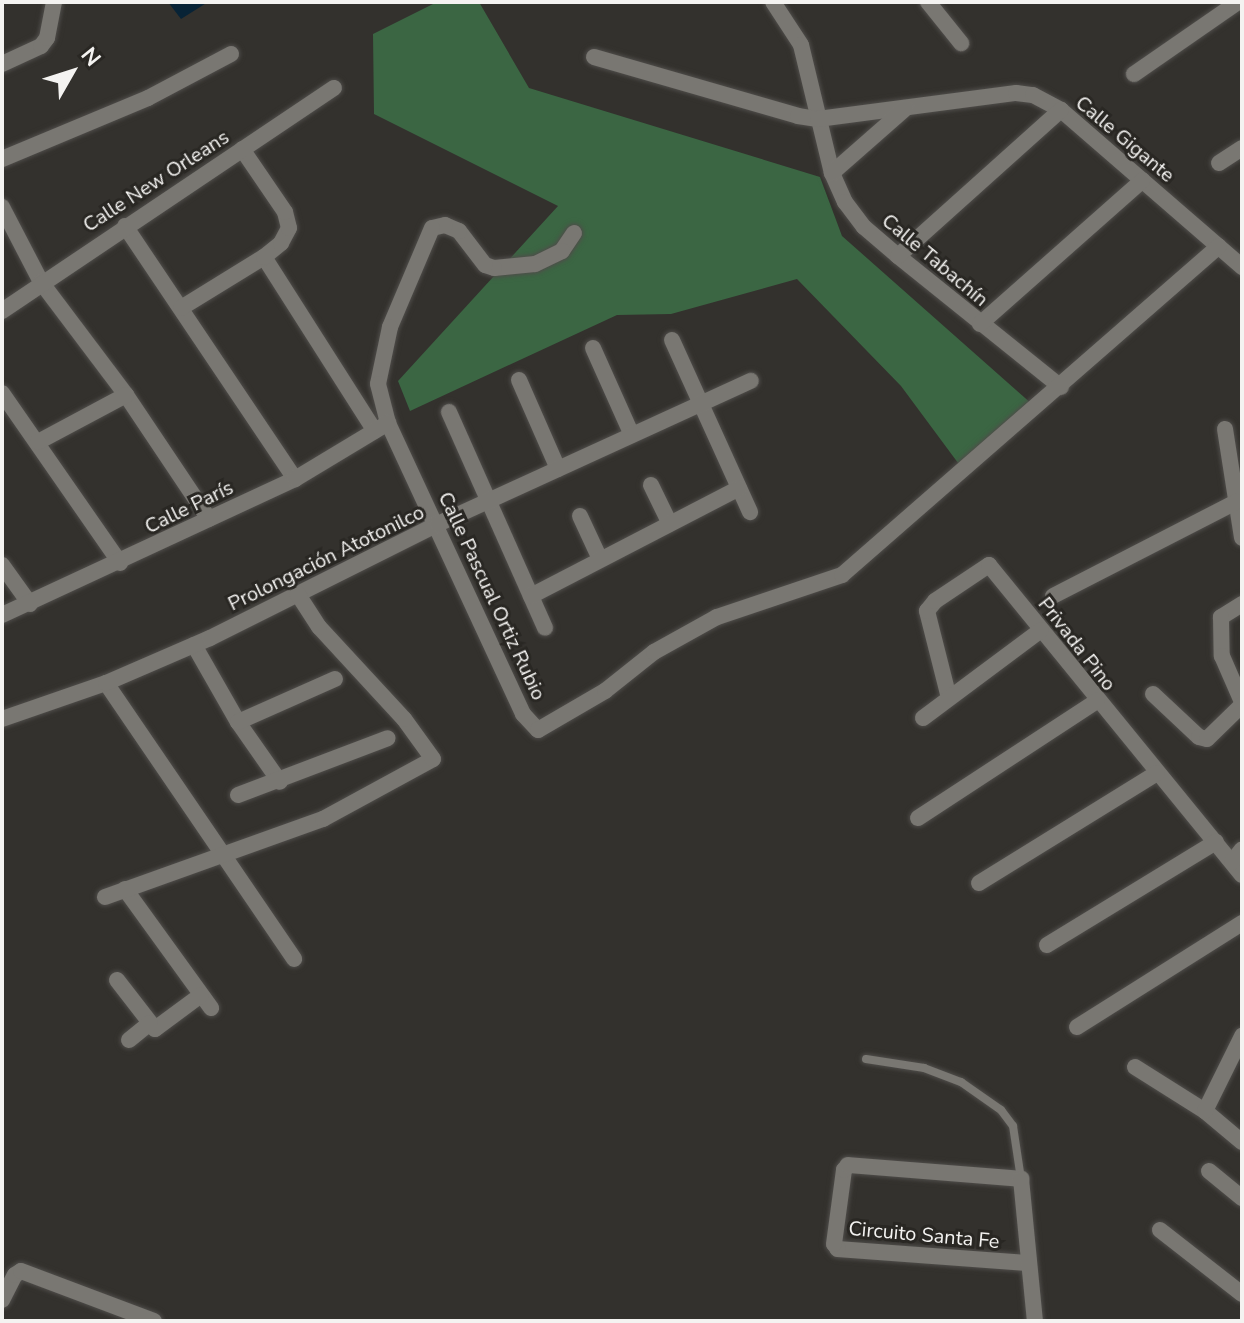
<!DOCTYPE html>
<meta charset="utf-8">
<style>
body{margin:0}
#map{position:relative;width:1244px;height:1323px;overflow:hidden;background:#33312d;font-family:"Nunito Sans",sans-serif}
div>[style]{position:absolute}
.green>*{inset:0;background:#3b6643}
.water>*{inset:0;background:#082336}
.roads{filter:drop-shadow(0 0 2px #4f4d4a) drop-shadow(0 0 2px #4f4d4a)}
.lane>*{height:8px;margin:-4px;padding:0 4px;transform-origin:4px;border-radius:4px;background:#797772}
.street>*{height:16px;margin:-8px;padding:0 8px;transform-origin:8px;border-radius:8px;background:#797772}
span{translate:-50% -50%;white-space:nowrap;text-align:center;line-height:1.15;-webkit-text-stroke:6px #292723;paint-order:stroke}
.street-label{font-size:20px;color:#f4f3f1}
.frame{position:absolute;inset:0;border:4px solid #f4f3f1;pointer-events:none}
.north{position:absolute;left:32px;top:32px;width:80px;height:80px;-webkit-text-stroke:6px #292723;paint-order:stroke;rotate:51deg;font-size:22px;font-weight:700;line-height:32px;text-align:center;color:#f4f3f1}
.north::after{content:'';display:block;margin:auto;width:28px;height:36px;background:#f4f3f1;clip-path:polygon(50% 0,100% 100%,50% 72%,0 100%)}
</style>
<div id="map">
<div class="green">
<div style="clip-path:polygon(437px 2px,479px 2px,529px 88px,820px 177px,842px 236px,1041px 412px,961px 467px,901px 386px,797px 279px,671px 314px,617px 315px,410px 411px,398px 381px,558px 206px,374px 114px,373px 34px)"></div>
</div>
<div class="water">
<div style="clip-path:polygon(168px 2px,208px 2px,181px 19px)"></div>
</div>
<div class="roads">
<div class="lane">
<div style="left:866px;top:1059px;width:59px;rotate:8.8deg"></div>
<div style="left:924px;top:1068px;width:40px;rotate:21deg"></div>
<div style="left:961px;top:1082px;width:49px;rotate:35deg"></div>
<div style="left:1001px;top:1110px;width:20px;rotate:53deg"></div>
<div style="left:1013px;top:1126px;width:54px;rotate:81.4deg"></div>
</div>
<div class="street">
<div style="left:773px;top:2px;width:51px;rotate:56.9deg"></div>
<div style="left:801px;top:45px;width:132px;rotate:76.4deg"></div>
<div style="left:832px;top:173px;width:32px;rotate:66deg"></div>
<div style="left:845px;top:202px;width:31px;rotate:53deg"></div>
<div style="left:864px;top:227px;width:45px;rotate:40.5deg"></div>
<div style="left:898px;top:256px;width:209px;rotate:38.8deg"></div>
<div style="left:928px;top:2px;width:53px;rotate:51.2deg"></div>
<div style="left:594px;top:57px;width:212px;rotate:16.1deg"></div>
<div style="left:798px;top:116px;width:20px;rotate:9deg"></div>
<div style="left:818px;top:119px;width:200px;rotate:-7.5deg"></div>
<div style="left:1016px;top:93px;width:17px;rotate:7deg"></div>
<div style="left:1033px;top:95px;width:32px;rotate:28deg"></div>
<div style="left:1061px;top:110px;width:240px;rotate:40.9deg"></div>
<div style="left:2px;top:64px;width:43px;rotate:-24.8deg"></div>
<div style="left:41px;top:46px;width:10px;rotate:-53deg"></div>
<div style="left:47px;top:38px;width:37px;rotate:-79deg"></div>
<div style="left:1134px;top:74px;width:126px;rotate:-34.7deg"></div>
<div style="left:2px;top:159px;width:158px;rotate:-22.7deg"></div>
<div style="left:148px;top:98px;width:94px;rotate:-27.9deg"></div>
<div style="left:1219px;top:163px;width:27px;rotate:-33deg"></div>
<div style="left:832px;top:173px;width:98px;rotate:-41.3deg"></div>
<div style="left:2px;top:207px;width:85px;rotate:62.5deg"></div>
<div style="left:41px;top:282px;width:141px;rotate:53deg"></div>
<div style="left:126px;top:395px;width:149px;rotate:56.2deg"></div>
<div style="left:125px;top:226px;width:305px;rotate:56.1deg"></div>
<div style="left:574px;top:233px;width:22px;rotate:124deg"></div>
<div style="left:562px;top:251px;width:30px;rotate:154deg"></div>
<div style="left:535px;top:264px;width:41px;rotate:174.4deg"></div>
<div style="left:494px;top:268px;width:9px;rotate:-162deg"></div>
<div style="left:485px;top:265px;width:43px;rotate:-127.4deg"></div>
<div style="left:459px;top:231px;width:15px;rotate:-157deg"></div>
<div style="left:445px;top:225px;width:13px;rotate:167deg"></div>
<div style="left:432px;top:228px;width:108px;rotate:113deg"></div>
<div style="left:390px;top:327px;width:58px;rotate:101.9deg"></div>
<div style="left:378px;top:384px;width:40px;rotate:75.6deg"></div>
<div style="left:388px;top:423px;width:321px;rotate:65.1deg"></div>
<div style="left:523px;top:714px;width:22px;rotate:47deg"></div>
<div style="left:538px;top:730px;width:78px;rotate:-30.2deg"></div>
<div style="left:605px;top:691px;width:63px;rotate:-38.5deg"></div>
<div style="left:654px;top:652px;width:72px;rotate:-29.1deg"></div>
<div style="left:717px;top:617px;width:132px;rotate:-18.6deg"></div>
<div style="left:842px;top:575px;width:500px;rotate:-41.11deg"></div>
<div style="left:898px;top:256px;width:219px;rotate:-41.9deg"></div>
<div style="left:264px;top:257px;width:206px;rotate:57.5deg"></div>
<div style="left:181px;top:308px;width:97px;rotate:-31.6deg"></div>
<div style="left:264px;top:257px;width:22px;rotate:-39deg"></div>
<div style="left:281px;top:243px;width:17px;rotate:-62deg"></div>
<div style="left:289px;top:228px;width:16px;rotate:-104deg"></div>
<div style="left:285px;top:212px;width:76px;rotate:-124.3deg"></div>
<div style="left:2px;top:311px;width:400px;rotate:-33.9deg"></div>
<div style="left:980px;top:324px;width:217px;rotate:-41.5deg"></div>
<div style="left:672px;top:340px;width:189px;rotate:65.6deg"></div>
<div style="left:593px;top:348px;width:95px;rotate:65.9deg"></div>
<div style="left:519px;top:380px;width:97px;rotate:66.3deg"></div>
<div style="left:2px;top:393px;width:207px;rotate:55.2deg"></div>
<div style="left:449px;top:412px;width:236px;rotate:66deg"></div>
<div style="left:1225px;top:429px;width:110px;rotate:81.1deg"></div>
<div style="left:38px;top:442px;width:100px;rotate:-28.1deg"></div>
<div style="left:651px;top:485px;width:43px;rotate:64deg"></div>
<div style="left:580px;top:516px;width:47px;rotate:65.1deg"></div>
<div style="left:2px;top:565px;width:48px;rotate:54.3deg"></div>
<div style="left:531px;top:596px;width:234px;rotate:-27.4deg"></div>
<div style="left:1053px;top:596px;width:206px;rotate:-27.2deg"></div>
<div style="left:1242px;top:604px;width:25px;rotate:148deg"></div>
<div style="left:1221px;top:617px;width:39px;rotate:89deg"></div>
<div style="left:1222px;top:656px;width:50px;rotate:66.5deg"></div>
<div style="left:2px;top:615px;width:323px;rotate:-24.9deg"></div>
<div style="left:295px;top:479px;width:109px;rotate:-31.1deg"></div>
<div style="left:194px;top:645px;width:89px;rotate:60.3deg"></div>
<div style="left:238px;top:722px;width:73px;rotate:55deg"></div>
<div style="left:106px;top:683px;width:334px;rotate:55.7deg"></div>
<div style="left:1153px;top:694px;width:63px;rotate:43.1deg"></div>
<div style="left:1199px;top:737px;width:8px;rotate:14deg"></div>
<div style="left:1207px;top:739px;width:49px;rotate:-44.2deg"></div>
<div style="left:949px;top:698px;width:90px;rotate:-104.2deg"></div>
<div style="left:927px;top:611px;width:13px;rotate:-51deg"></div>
<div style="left:935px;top:601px;width:65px;rotate:-33.7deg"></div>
<div style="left:989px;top:565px;width:400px;rotate:50.8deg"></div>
<div style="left:923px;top:718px;width:147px;rotate:-36.7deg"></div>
<div style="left:2px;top:719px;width:110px;rotate:-19.1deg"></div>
<div style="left:106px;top:683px;width:113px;rotate:-23.4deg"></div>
<div style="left:210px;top:638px;width:255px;rotate:-26.6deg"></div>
<div style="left:438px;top:524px;width:344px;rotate:-24.6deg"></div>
<div style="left:238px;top:722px;width:106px;rotate:-23.9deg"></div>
<div style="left:238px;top:795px;width:160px;rotate:-20.8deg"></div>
<div style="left:918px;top:818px;width:214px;rotate:-33.2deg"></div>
<div style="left:1232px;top:862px;width:16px;rotate:-52deg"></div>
<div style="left:979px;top:883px;width:209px;rotate:-31.7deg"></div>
<div style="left:125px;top:889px;width:147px;rotate:54.1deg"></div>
<div style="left:105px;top:897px;width:232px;rotate:-19.7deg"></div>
<div style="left:323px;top:819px;width:125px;rotate:-28.6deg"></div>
<div style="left:433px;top:759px;width:49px;rotate:-125.9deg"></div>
<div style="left:404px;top:719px;width:125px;rotate:-132.7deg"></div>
<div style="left:319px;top:627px;width:40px;rotate:-122.9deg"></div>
<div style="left:1047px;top:945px;width:198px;rotate:-31.4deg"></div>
<div style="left:117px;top:980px;width:62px;rotate:52.2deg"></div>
<div style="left:155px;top:1029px;width:57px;rotate:-36.5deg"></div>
<div style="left:1077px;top:1027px;width:195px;rotate:-32.2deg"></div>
<div style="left:129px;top:1040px;width:27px;rotate:-39deg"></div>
<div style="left:1135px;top:1067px;width:83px;rotate:32.2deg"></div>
<div style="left:1205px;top:1111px;width:48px;rotate:40deg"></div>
<div style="left:1205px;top:1111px;width:84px;rotate:-63.7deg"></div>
<div style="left:1209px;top:1171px;width:43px;rotate:39.3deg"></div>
<div style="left:1160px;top:1230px;width:104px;rotate:38deg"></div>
<div style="left:1027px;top:1263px;width:190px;rotate:-175.8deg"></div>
<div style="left:838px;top:1249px;width:6px;rotate:-129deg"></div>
<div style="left:834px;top:1244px;width:75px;rotate:-82.3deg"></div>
<div style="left:844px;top:1170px;width:6px;rotate:-51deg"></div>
<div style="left:848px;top:1165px;width:174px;rotate:4.6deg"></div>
<div style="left:1021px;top:1179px;width:143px;rotate:84.4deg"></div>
<div style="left:2px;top:1300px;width:28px;rotate:-63deg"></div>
<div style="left:15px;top:1275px;width:7px;rotate:-34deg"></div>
<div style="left:21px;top:1271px;width:142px;rotate:20.6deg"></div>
</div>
</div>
<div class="street-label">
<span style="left:1125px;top:139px;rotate:40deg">Calle Gigante</span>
<span style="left:156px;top:181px;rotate:-33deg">Calle New Orleans</span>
<span style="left:935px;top:260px;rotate:40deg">Calle Tabachín</span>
<span style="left:189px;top:507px;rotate:-26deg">Calle París</span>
<span style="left:326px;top:558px;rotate:-26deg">Prolongación Atotonilco</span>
<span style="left:492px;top:596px;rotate:65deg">Calle Pascual Ortiz Rubio</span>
<span style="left:1077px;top:644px;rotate:52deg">Privada Pino</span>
<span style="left:924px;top:1235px;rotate:5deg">Circuito Santa Fe</span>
</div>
<div class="frame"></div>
<div class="north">N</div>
</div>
